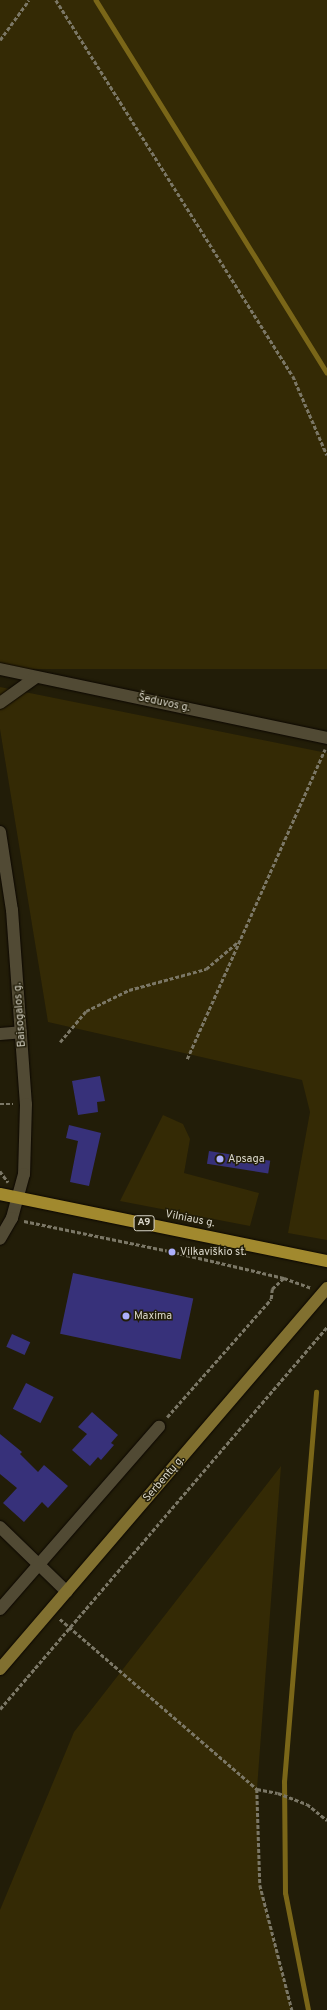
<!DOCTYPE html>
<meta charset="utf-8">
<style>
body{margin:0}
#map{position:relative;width:327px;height:2010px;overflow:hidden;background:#221d08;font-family:Overpass,sans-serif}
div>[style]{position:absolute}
.green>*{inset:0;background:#342a05;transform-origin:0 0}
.stream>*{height:4.5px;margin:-2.25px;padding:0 2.25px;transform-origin:2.25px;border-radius:2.25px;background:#7a6618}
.building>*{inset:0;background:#37317a;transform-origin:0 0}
.path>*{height:2.5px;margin-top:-1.25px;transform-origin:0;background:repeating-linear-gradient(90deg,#7b7766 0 4px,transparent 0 6px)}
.roads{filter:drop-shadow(0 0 1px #0c0700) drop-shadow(0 0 1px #0c0700)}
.street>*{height:12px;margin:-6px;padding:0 6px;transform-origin:6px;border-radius:6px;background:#514a34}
.primary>*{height:12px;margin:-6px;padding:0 6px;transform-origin:6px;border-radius:6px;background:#817030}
.highway>*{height:12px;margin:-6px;padding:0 6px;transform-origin:6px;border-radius:6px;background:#a1892e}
.dots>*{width:11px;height:11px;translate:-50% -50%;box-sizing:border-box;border:2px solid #221d08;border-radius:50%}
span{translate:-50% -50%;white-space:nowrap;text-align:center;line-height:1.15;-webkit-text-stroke:3px #221d08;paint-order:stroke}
.shield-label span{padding:1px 3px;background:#221d08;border:1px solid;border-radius:3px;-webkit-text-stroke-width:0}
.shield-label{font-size:10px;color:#dad7ca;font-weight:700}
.street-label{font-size:11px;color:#dad7ca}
.poi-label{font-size:11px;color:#dad7ca}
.left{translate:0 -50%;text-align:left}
</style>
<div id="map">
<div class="green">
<div style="left:0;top:0;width:327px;height:669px"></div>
<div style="clip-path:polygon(0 687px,327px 753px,327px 1240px,288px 1233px,310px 1112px,302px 1080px,48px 1022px,0 729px)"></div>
<div style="clip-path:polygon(163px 1115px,183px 1124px,190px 1139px,184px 1173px,259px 1193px,250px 1226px,120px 1201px)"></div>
<div style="clip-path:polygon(281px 1466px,257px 1789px,260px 1885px,292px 2010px,0 2010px,0 1910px,74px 1732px)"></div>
</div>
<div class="stream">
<div style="left:96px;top:0;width:438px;rotate:58.2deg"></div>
<div style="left:308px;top:2010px;width:119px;rotate:-101.1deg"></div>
<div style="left:285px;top:1893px;width:111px;rotate:-90.5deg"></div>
<div style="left:284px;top:1782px;width:391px;rotate:-85.3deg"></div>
</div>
<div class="building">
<div style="clip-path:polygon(100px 1076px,105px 1101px,97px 1102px,98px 1112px,78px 1115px,72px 1081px)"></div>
<div style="clip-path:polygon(69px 1125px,101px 1133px,89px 1186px,70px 1182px,78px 1141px,66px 1138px)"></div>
<div style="left:209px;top:1151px;width:62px;height:13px;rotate:9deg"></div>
<div style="left:73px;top:1273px;width:123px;height:62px;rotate:12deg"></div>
<div style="left:12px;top:1334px;width:20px;height:14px;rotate:24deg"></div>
<div style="left:26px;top:1383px;width:31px;height:29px;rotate:27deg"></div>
<div style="clip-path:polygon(92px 1412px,118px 1435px,111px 1443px,114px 1445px,101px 1460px,98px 1457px,90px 1466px,72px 1450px,87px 1434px,78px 1427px)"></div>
<div style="clip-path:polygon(0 1434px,22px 1452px,20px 1454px,38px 1472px,44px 1465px,68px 1486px,48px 1508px,42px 1502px,24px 1522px,3px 1503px,17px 1488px,0 1474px)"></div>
</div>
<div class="path">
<div style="left:56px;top:0;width:444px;rotate:57.8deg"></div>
<div style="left:293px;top:376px;width:86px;rotate:66.7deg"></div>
<div style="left:0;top:40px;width:49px;rotate:-54.1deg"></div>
<div style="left:60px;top:1042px;width:40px;rotate:-50deg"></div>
<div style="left:86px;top:1011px;width:48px;rotate:-26deg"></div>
<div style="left:129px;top:990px;width:80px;rotate:-15.3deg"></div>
<div style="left:206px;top:969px;width:43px;rotate:-40.3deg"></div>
<div style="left:187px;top:1059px;width:339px;rotate:-66deg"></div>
<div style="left:0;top:1104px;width:13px"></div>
<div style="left:0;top:1171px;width:14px;rotate:54deg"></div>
<div style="left:24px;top:1221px;width:148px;rotate:11.7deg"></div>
<div style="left:169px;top:1251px;width:118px;rotate:13.2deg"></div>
<div style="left:284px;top:1278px;width:29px;rotate:20deg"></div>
<div style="left:167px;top:1417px;width:157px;rotate:-48.6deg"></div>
<div style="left:271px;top:1299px;width:10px;rotate:-84deg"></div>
<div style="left:272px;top:1289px;width:16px;rotate:-43deg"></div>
<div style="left:60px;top:1619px;width:260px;rotate:40.8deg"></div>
<div style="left:257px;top:1789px;width:96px;rotate:88.2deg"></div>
<div style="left:260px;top:1885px;width:129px;rotate:75.6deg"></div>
<div style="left:0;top:1709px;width:503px;rotate:-49.44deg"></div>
<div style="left:257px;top:1789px;width:21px;rotate:11deg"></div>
<div style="left:278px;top:1793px;width:31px;rotate:21deg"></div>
<div style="left:307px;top:1804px;width:26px;rotate:39deg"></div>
</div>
<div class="roads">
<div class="street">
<div style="left:0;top:669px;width:334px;rotate:11.9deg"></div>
<div style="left:0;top:703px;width:44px;rotate:-35.8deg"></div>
<div style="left:0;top:832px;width:79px;rotate:81.3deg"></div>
<div style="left:12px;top:910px;width:195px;rotate:85.9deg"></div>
<div style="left:26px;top:1104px;width:70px;rotate:91.6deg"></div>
<div style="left:24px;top:1174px;width:46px;rotate:105.3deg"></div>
<div style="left:12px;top:1218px;width:24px;rotate:120deg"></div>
<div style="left:0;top:1034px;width:21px;rotate:-5deg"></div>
<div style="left:0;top:1527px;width:93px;rotate:44.1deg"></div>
<div style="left:0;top:1609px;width:242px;rotate:-48.9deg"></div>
</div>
<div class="primary">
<div style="left:0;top:1669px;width:502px;rotate:-49.36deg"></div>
</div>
<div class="highway">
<div style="left:0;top:1194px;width:334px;rotate:11.6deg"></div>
</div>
</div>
<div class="dots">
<div style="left:220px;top:1159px;background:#acaffb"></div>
<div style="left:172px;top:1252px;background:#acaffb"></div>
<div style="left:126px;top:1316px;background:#acaffb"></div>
</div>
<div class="shield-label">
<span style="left:144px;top:1223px">A9</span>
</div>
<div class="street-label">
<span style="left:164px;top:703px;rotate:12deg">Šeduvos g.</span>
<span style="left:20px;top:1015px;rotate:-94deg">Baisogalos g.</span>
<span style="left:190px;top:1219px;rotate:11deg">Vilniaus g.</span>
<span style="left:164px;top:1479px;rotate:-49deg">Serbentų g.</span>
</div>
<div class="poi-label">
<span class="left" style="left:228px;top:1159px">Apsaga</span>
<span class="left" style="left:180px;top:1252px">Vilkaviškio st.</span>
<span class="left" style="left:134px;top:1316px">Maxima</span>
</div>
</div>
